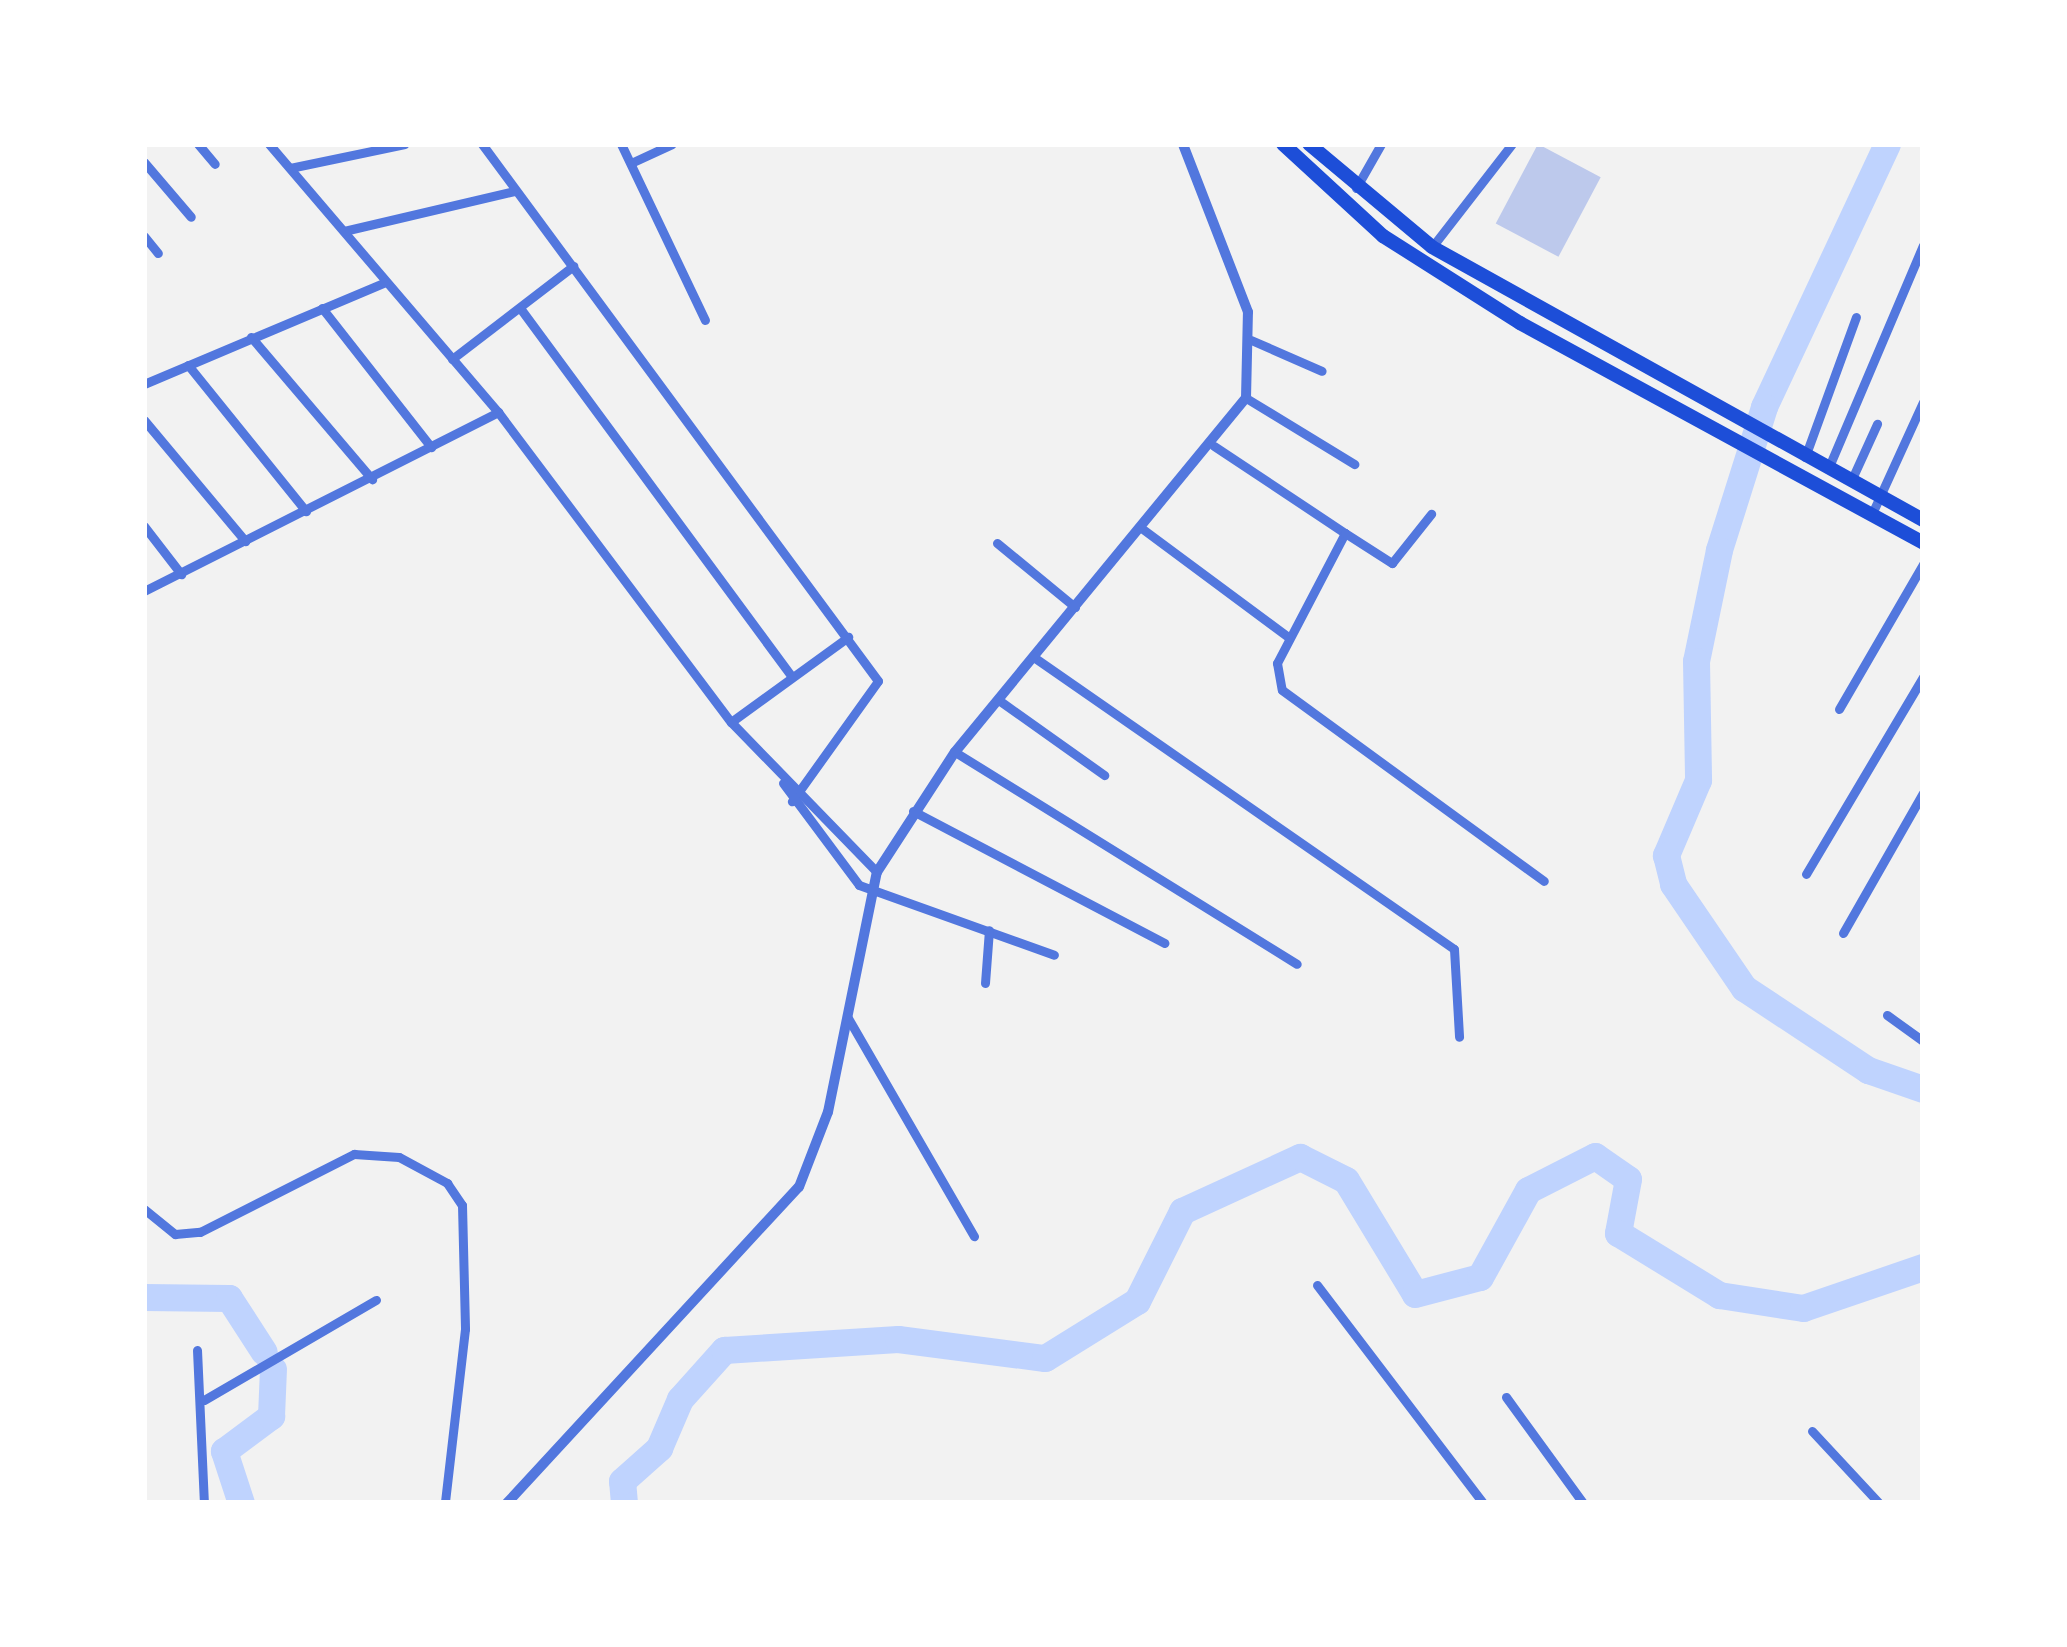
<!DOCTYPE html>
<style>
body{margin:0}
#map{position:relative;width:2067px;height:1647px;overflow:hidden;background:#f2f2f2;font-family:"Source Sans 3",sans-serif}
div>[style]{position:absolute}
.river>*{height:27px;margin:-13.5px;padding:0 13.5px;transform-origin:13.5px;border-radius:13.5px;background:#bfd3fe}
.building>*{inset:0;background:#bdc9ec;transform-origin:0 0}
.minor>*{height:9px;margin:-4.5px;padding:0 4.5px;transform-origin:4.5px;border-radius:4.5px;background:#5277de}
.tertiary>*{height:10px;margin:-5px;padding:0 5px;transform-origin:5px;border-radius:5px;background:#5277de}
.trunk>*{height:14px;margin:-7px;padding:0 7px;transform-origin:7px;border-radius:7px;background:#1d4ed8}
span{translate:-50% -50%;white-space:nowrap;text-align:center;line-height:1.15;-webkit-text-stroke:9px #fff;paint-order:stroke}
.frame{position:absolute;inset:0;border:147px solid #fff;pointer-events:none}
</style>
<div id="map">
<div class="river">
<div style="left:1887px;top:144px;width:290px;rotate:115.1deg"></div>
<div style="left:1764px;top:407px;width:150px;rotate:107.5deg"></div>
<div style="left:1719px;top:550px;width:113px;rotate:101.7deg"></div>
<div style="left:1696px;top:661px;width:119px;rotate:89deg"></div>
<div style="left:1698px;top:780px;width:82px;rotate:113.1deg"></div>
<div style="left:1666px;top:855px;width:30px;rotate:76deg"></div>
<div style="left:1673px;top:884px;width:126px;rotate:55.7deg"></div>
<div style="left:1744px;top:988px;width:149px;rotate:33.5deg"></div>
<div style="left:1868px;top:1070px;width:58px;rotate:19.1deg"></div>
<div style="left:144px;top:1297px;width:85px;rotate:0.7deg"></div>
<div style="left:229px;top:1298px;width:64px;rotate:57.1deg"></div>
<div style="left:241px;top:1503px;width:55px;rotate:-108.1deg"></div>
<div style="left:224px;top:1451px;width:59px;rotate:-36.7deg"></div>
<div style="left:271px;top:1416px;width:47px;rotate:-87.6deg"></div>
<div style="left:624px;top:1503px;width:22px;rotate:-95deg"></div>
<div style="left:622px;top:1481px;width:50px;rotate:-41.7deg"></div>
<div style="left:659px;top:1448px;width:53px;rotate:-66.8deg"></div>
<div style="left:680px;top:1399px;width:66px;rotate:-48.1deg"></div>
<div style="left:724px;top:1350px;width:174px;rotate:-3.6deg"></div>
<div style="left:898px;top:1339px;width:148px;rotate:7.4deg"></div>
<div style="left:1045px;top:1358px;width:108px;rotate:-31.8deg"></div>
<div style="left:1137px;top:1301px;width:101px;rotate:-63.4deg"></div>
<div style="left:1182px;top:1211px;width:130px;rotate:-24.6deg"></div>
<div style="left:1300px;top:1157px;width:51px;rotate:26.6deg"></div>
<div style="left:1346px;top:1180px;width:133px;rotate:58.8deg"></div>
<div style="left:1415px;top:1294px;width:67px;rotate:-14.7deg"></div>
<div style="left:1480px;top:1277px;width:99px;rotate:-61.1deg"></div>
<div style="left:1528px;top:1190px;width:75px;rotate:-26.9deg"></div>
<div style="left:1595px;top:1156px;width:40px;rotate:34.9deg"></div>
<div style="left:1628px;top:1179px;width:55px;rotate:100.5deg"></div>
<div style="left:1618px;top:1233px;width:119px;rotate:31.5deg"></div>
<div style="left:1719px;top:1295px;width:85px;rotate:8.8deg"></div>
<div style="left:1803px;top:1308px;width:127px;rotate:-18.9deg"></div>
</div>
<div class="building">
<div style="left:1538px;top:144px;width:71px;height:90px;rotate:28deg"></div>
</div>
<div class="minor">
<div style="left:198px;top:144px;width:26px;rotate:50deg"></div>
<div style="left:269px;top:144px;width:353px;rotate:49.5deg"></div>
<div style="left:498px;top:412px;width:388px;rotate:53.1deg"></div>
<div style="left:731px;top:722px;width:145px;rotate:-36deg"></div>
<div style="left:482px;top:144px;width:667px;rotate:53.59deg"></div>
<div style="left:878px;top:681px;width:148px;rotate:125.6deg"></div>
<div style="left:621px;top:144px;width:195px;rotate:64.5deg"></div>
<div style="left:144px;top:162px;width:72px;rotate:49.5deg"></div>
<div style="left:631px;top:163px;width:45px;rotate:-24.9deg"></div>
<div style="left:290px;top:168px;width:117px;rotate:-11.8deg"></div>
<div style="left:1356px;top:188px;width:51px;rotate:-60.4deg"></div>
<div style="left:344px;top:231px;width:176px;rotate:-13.2deg"></div>
<div style="left:144px;top:236px;width:22px;rotate:51deg"></div>
<div style="left:1432px;top:247px;width:130px;rotate:-52.2deg"></div>
<div style="left:322px;top:308px;width:177px;rotate:51.9deg"></div>
<div style="left:520px;top:308px;width:458px;rotate:53.6deg"></div>
<div style="left:251px;top:337px;width:187px;rotate:49.6deg"></div>
<div style="left:1251px;top:340px;width:77px;rotate:23.6deg"></div>
<div style="left:452px;top:359px;width:153px;rotate:-37.5deg"></div>
<div style="left:188px;top:365px;width:188px;rotate:51.1deg"></div>
<div style="left:144px;top:384px;width:262px;rotate:-22.9deg"></div>
<div style="left:1246px;top:398px;width:127px;rotate:31.4deg"></div>
<div style="left:144px;top:420px;width:158px;rotate:50.1deg"></div>
<div style="left:1214px;top:446px;width:157px;rotate:33.6deg"></div>
<div style="left:1345px;top:533px;width:147px;rotate:117.6deg"></div>
<div style="left:1277px;top:663px;width:27px;rotate:80deg"></div>
<div style="left:1282px;top:690px;width:324px;rotate:36.1deg"></div>
<div style="left:1805px;top:457px;width:149px;rotate:-70deg"></div>
<div style="left:1828px;top:469px;width:243px;rotate:-67deg"></div>
<div style="left:1851px;top:481px;width:63px;rotate:-65.5deg"></div>
<div style="left:1871px;top:516px;width:125px;rotate:-65.5deg"></div>
<div style="left:144px;top:526px;width:61px;rotate:52.4deg"></div>
<div style="left:1144px;top:530px;width:179px;rotate:36.6deg"></div>
<div style="left:1345px;top:533px;width:56px;rotate:32.6deg"></div>
<div style="left:1392px;top:563px;width:63px;rotate:-51.5deg"></div>
<div style="left:997px;top:543px;width:101px;rotate:39.4deg"></div>
<div style="left:144px;top:591px;width:397px;rotate:-26.8deg"></div>
<div style="left:1035px;top:658px;width:510px;rotate:34.78deg"></div>
<div style="left:1454px;top:949px;width:88px;rotate:86.7deg"></div>
<div style="left:1000px;top:701px;width:128px;rotate:35.4deg"></div>
<div style="left:1839px;top:709px;width:168px;rotate:-59.9deg"></div>
<div style="left:731px;top:722px;width:209px;rotate:45.8deg"></div>
<div style="left:955px;top:752px;width:402px;rotate:31.8deg"></div>
<div style="left:783px;top:783px;width:127px;rotate:53.3deg"></div>
<div style="left:859px;top:885px;width:207px;rotate:19.7deg"></div>
<div style="left:913px;top:811px;width:284px;rotate:27.7deg"></div>
<div style="left:1806px;top:874px;width:229px;rotate:-59.3deg"></div>
<div style="left:1843px;top:933px;width:161px;rotate:-60.3deg"></div>
<div style="left:985px;top:983px;width:53px;rotate:-85.7deg"></div>
<div style="left:1887px;top:1015px;width:44px;rotate:35.8deg"></div>
<div style="left:848px;top:1018px;width:252px;rotate:60deg"></div>
<div style="left:144px;top:1209px;width:40px;rotate:39deg"></div>
<div style="left:175px;top:1234px;width:25px;rotate:-5deg"></div>
<div style="left:200px;top:1232px;width:173px;rotate:-26.9deg"></div>
<div style="left:354px;top:1154px;width:45px;rotate:3.8deg"></div>
<div style="left:399px;top:1157px;width:55px;rotate:28.4deg"></div>
<div style="left:447px;top:1183px;width:27px;rotate:56deg"></div>
<div style="left:462px;top:1205px;width:124px;rotate:88.6deg"></div>
<div style="left:465px;top:1329px;width:175px;rotate:96.6deg"></div>
<div style="left:1317px;top:1285px;width:274px;rotate:52.7deg"></div>
<div style="left:197px;top:1350px;width:153px;rotate:87.4deg"></div>
<div style="left:1506px;top:1397px;width:131px;rotate:54deg"></div>
<div style="left:204px;top:1400px;width:199px;rotate:-30.2deg"></div>
<div style="left:1812px;top:1431px;width:98px;rotate:47.1deg"></div>
</div>
<div class="tertiary">
<div style="left:507px;top:1503px;width:430px;rotate:-47.3deg"></div>
<div style="left:799px;top:1187px;width:80px;rotate:-68.9deg"></div>
<div style="left:828px;top:1112px;width:245px;rotate:-78.5deg"></div>
<div style="left:877px;top:872px;width:143px;rotate:-57deg"></div>
<div style="left:955px;top:752px;width:458px;rotate:-50.6deg"></div>
<div style="left:1246px;top:398px;width:86px;rotate:-88.7deg"></div>
<div style="left:1248px;top:312px;width:180px;rotate:-111.2deg"></div>
</div>
<div class="trunk">
<div style="left:1283px;top:144px;width:136px;rotate:42.6deg"></div>
<div style="left:1383px;top:236px;width:162px;rotate:32.4deg"></div>
<div style="left:1520px;top:323px;width:459px;rotate:28.6deg"></div>
<div style="left:1309px;top:144px;width:160px;rotate:39.9deg"></div>
<div style="left:1432px;top:247px;width:562px;rotate:29.07deg"></div>
</div>
<div class="frame"></div>
</div>
